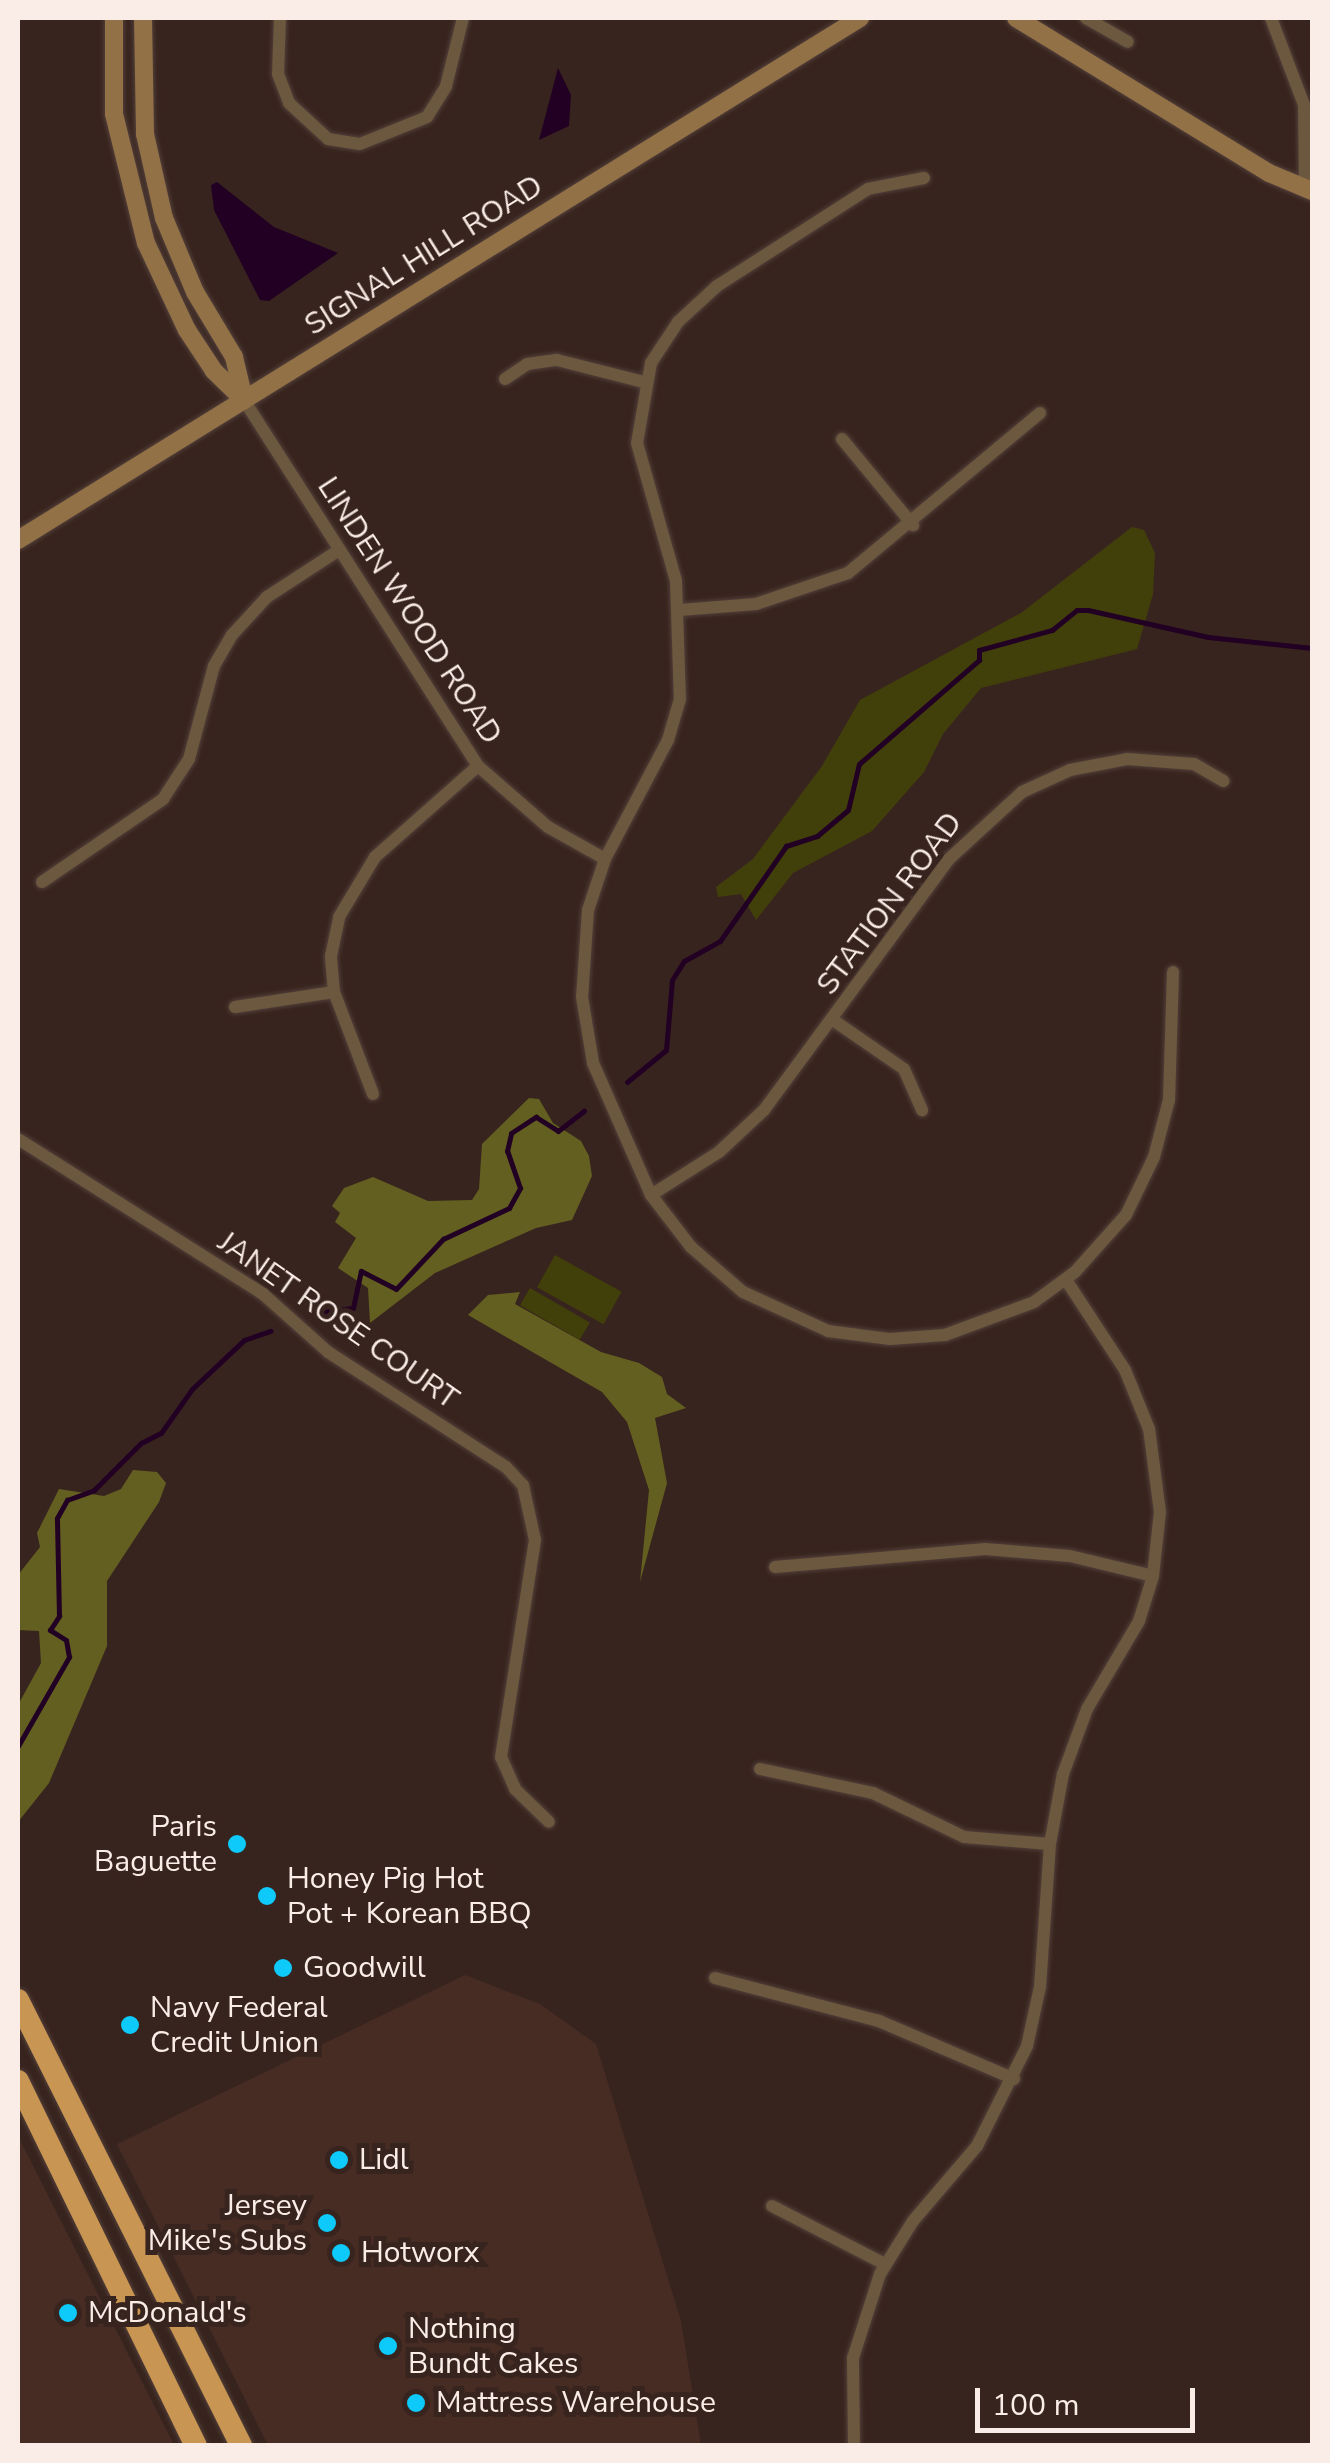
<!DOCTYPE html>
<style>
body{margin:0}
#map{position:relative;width:1330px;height:2463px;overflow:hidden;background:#38241e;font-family:"Nunito Sans",sans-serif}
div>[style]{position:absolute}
.built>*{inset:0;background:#472c24}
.green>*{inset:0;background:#42400a;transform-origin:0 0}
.forest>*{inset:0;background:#625f20}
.water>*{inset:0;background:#220023}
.stream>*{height:5px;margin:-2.5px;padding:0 2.5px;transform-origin:2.5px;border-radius:2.5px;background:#220023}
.roads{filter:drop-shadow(0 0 2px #53403a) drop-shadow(0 0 2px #53403a)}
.street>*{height:12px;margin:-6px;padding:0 6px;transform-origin:6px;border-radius:6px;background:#6c583e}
.secondary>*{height:18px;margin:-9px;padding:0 9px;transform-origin:9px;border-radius:9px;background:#927147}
.highway>*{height:22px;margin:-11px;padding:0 11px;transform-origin:11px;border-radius:11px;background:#c99552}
.dots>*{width:28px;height:28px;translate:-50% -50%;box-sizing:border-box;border:5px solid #38241e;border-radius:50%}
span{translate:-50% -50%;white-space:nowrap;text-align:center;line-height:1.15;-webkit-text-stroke:10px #38241e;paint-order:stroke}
.street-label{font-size:30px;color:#faece7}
.poi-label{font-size:30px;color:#faece7}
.right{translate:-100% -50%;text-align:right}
.left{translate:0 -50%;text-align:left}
.frame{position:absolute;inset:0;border:20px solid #faece7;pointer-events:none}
.scale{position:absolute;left:975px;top:2388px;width:220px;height:45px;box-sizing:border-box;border:5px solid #faece7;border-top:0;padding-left:12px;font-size:30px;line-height:35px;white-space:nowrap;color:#faece7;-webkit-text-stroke:8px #38241e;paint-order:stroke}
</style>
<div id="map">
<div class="built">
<div style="clip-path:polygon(465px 1975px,540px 2004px,596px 2044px,681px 2321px,701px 2445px,268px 2445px,117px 2144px)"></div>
<div style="clip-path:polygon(18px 2136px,174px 2445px,18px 2445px)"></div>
</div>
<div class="green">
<div style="clip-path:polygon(1132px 527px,1144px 530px,1155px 553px,1153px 594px,1137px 649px,981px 688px,943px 734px,924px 772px,872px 831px,793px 873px,756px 920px,741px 894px,718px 897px,716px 887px,753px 859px,822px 766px,860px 700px,1021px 613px)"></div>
<div style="left:555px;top:1255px;width:76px;height:37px;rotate:29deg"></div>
<div style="left:530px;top:1288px;width:69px;height:20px;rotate:30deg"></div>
</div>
<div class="forest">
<div style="clip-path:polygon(529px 1098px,539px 1099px,553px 1123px,581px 1141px,589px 1156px,592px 1176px,572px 1220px,536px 1228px,435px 1273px,370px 1323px,368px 1288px,338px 1268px,356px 1238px,335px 1222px,340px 1213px,332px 1206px,344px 1188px,373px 1177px,428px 1201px,472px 1200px,479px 1189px,482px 1144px)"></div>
<div style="clip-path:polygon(520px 1292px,515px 1304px,601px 1352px,639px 1363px,662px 1377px,667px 1394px,686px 1408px,655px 1418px,667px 1483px,640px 1582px,649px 1490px,627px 1422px,602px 1392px,468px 1315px,488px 1295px)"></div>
<div style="clip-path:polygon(133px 1470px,157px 1472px,166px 1483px,159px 1502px,107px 1581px,107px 1646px,49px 1783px,18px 1822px,18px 1705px,41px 1663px,39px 1631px,18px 1630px,18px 1575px,40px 1547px,37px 1533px,59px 1489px,104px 1496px,121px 1489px)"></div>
</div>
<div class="water">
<div style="clip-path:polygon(558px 68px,571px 95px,569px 126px,539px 140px)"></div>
<div style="clip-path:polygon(217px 182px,274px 227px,338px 253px,269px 301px,260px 300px,214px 210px,211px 185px)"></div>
</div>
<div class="stream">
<div style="left:627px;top:1082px;width:50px;rotate:-39.4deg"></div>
<div style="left:666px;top:1050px;width:70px;rotate:-85.1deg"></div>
<div style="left:672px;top:980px;width:22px;rotate:-58deg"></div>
<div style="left:684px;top:961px;width:41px;rotate:-29.1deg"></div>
<div style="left:720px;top:941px;width:116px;rotate:-55.2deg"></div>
<div style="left:786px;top:846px;width:33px;rotate:-18deg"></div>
<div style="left:817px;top:836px;width:40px;rotate:-40deg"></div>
<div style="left:848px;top:810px;width:47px;rotate:-76.6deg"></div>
<div style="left:859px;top:764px;width:159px;rotate:-40.9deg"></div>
<div style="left:979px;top:660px;width:10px;rotate:-90deg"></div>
<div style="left:979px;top:650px;width:76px;rotate:-15.3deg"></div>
<div style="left:1052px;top:630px;width:32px;rotate:-39deg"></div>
<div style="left:1077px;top:610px;width:11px"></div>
<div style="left:1088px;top:610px;width:123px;rotate:12.7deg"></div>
<div style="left:1208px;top:637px;width:105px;rotate:6deg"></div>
<div style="left:324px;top:1312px;width:29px;rotate:-8deg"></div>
<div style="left:353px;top:1308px;width:38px;rotate:-78deg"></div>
<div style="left:361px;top:1271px;width:39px;rotate:27deg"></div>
<div style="left:396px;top:1289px;width:69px;rotate:-46.8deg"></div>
<div style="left:443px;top:1239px;width:73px;rotate:-25.2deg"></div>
<div style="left:509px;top:1208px;width:23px;rotate:-61deg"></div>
<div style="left:520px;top:1188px;width:39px;rotate:-109deg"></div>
<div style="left:507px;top:1151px;width:18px;rotate:-77deg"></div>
<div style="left:511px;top:1133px;width:30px;rotate:-33deg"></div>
<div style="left:536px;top:1117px;width:26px;rotate:32deg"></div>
<div style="left:558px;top:1131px;width:33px;rotate:-38deg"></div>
<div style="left:18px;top:1746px;width:103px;rotate:-60.2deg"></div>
<div style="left:69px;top:1657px;width:17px;rotate:-100deg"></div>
<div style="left:66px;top:1640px;width:19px;rotate:-148deg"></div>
<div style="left:50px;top:1630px;width:17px;rotate:-57deg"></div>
<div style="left:59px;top:1616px;width:98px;rotate:-91.2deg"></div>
<div style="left:57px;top:1518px;width:21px;rotate:-61deg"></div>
<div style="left:67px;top:1500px;width:29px;rotate:-20deg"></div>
<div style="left:94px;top:1490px;width:66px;rotate:-45deg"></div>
<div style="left:141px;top:1443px;width:22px;rotate:-27deg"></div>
<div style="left:161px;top:1433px;width:54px;rotate:-54.8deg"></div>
<div style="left:192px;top:1389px;width:71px;rotate:-43.3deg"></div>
<div style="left:244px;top:1340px;width:28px;rotate:-19deg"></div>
</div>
<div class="roads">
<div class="street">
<div style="left:280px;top:18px;width:56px;rotate:92deg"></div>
<div style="left:278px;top:74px;width:31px;rotate:69deg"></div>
<div style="left:289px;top:103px;width:53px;rotate:42.7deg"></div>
<div style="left:328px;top:139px;width:32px;rotate:9deg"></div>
<div style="left:360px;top:144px;width:72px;rotate:-21.9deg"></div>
<div style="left:427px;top:117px;width:36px;rotate:-58deg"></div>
<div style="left:446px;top:86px;width:70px;rotate:-76deg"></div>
<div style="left:1086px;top:18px;width:48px;rotate:29.7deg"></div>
<div style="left:1271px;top:18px;width:93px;rotate:69.2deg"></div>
<div style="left:1304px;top:105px;width:84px;rotate:89.3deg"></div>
<div style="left:924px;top:178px;width:57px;rotate:168.9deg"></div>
<div style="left:868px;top:189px;width:179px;rotate:147.3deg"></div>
<div style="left:717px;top:286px;width:53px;rotate:137.3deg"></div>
<div style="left:678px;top:322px;width:49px;rotate:123.4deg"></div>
<div style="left:651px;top:363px;width:81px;rotate:99.9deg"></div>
<div style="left:637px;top:443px;width:143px;rotate:74.2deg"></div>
<div style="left:676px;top:581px;width:118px;rotate:88.1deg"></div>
<div style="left:680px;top:699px;width:43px;rotate:106.3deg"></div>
<div style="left:668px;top:740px;width:135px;rotate:117.9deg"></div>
<div style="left:605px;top:859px;width:54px;rotate:108.4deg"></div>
<div style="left:588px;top:910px;width:87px;rotate:93.9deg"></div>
<div style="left:582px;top:997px;width:67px;rotate:80.5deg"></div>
<div style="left:593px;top:1063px;width:144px;rotate:66.3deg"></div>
<div style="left:651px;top:1195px;width:66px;rotate:52.4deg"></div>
<div style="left:691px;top:1247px;width:69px;rotate:40.9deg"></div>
<div style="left:743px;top:1292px;width:94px;rotate:24.6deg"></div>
<div style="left:828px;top:1331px;width:63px;rotate:7.4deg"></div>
<div style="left:890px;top:1339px;width:55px;rotate:-4.2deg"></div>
<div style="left:945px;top:1335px;width:95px;rotate:-20.3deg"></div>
<div style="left:1034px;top:1302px;width:51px;rotate:-36.2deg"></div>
<div style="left:1075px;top:1272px;width:76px;rotate:-48.2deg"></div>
<div style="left:1126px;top:1215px;width:64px;rotate:-64.2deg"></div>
<div style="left:1154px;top:1157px;width:59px;rotate:-75.3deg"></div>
<div style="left:1169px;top:1100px;width:128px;rotate:-88.2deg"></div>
<div style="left:505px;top:379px;width:27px;rotate:-34deg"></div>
<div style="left:527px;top:364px;width:30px;rotate:-8deg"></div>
<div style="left:557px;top:360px;width:90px;rotate:14.2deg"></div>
<div style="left:244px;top:400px;width:434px;rotate:57.4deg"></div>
<div style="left:478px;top:766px;width:93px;rotate:41.1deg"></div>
<div style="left:548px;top:827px;width:65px;rotate:29.3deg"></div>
<div style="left:842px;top:439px;width:112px;rotate:50.5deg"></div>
<div style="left:680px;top:610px;width:76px;rotate:-4.5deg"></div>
<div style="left:756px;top:604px;width:97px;rotate:-18.6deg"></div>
<div style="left:848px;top:573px;width:250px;rotate:-39.8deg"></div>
<div style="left:42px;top:882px;width:147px;rotate:-34.4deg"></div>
<div style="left:163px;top:799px;width:48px;rotate:-57deg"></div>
<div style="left:189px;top:759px;width:96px;rotate:-75deg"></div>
<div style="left:214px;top:666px;width:36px;rotate:-60deg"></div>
<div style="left:232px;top:635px;width:52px;rotate:-47.4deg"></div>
<div style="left:267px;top:597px;width:86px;rotate:-33.1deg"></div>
<div style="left:235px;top:1007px;width:100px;rotate:-8.6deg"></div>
<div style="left:833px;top:1020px;width:86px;rotate:34.6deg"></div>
<div style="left:904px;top:1069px;width:45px;rotate:66.3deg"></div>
<div style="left:373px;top:1094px;width:109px;rotate:-110.9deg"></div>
<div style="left:334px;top:992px;width:36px;rotate:-95deg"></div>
<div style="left:331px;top:956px;width:40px;rotate:-78deg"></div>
<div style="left:339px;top:917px;width:70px;rotate:-59deg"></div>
<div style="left:375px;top:857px;width:137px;rotate:-41.5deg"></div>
<div style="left:18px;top:1139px;width:290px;rotate:32.3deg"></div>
<div style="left:263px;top:1294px;width:87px;rotate:41.7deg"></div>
<div style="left:328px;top:1352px;width:212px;rotate:32.9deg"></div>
<div style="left:506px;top:1467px;width:25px;rotate:47deg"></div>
<div style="left:523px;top:1485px;width:56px;rotate:77.7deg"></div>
<div style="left:535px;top:1540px;width:220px;rotate:98.9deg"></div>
<div style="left:501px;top:1757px;width:35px;rotate:66deg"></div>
<div style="left:515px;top:1789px;width:47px;rotate:44.1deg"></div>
<div style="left:651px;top:1195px;width:80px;rotate:-32.3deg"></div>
<div style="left:719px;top:1152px;width:62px;rotate:-43deg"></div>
<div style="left:764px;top:1110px;width:312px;rotate:-53.6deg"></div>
<div style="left:949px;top:859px;width:99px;rotate:-42.5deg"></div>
<div style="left:1022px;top:792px;width:53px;rotate:-24.6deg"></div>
<div style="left:1070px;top:770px;width:58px;rotate:-10.9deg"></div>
<div style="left:1127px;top:759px;width:67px;rotate:4.3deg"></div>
<div style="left:1194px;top:764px;width:34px;rotate:30deg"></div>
<div style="left:775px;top:1567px;width:211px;rotate:-4.9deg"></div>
<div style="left:985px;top:1549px;width:85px;rotate:4.7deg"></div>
<div style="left:1070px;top:1556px;width:85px;rotate:13.5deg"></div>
<div style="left:760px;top:1769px;width:116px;rotate:12deg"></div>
<div style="left:873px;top:1793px;width:101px;rotate:25.8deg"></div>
<div style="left:964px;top:1837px;width:86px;rotate:4.7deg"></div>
<div style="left:715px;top:1978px;width:170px;rotate:14.7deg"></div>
<div style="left:879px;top:2021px;width:147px;rotate:23.2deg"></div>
<div style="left:772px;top:2206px;width:127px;rotate:27.2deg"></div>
<div style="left:854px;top:2446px;width:88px;rotate:-90.7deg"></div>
<div style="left:853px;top:2358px;width:88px;rotate:-72.2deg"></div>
<div style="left:880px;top:2274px;width:62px;rotate:-58.1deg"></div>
<div style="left:913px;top:2221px;width:99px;rotate:-49.5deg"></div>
<div style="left:977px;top:2146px;width:112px;rotate:-63.4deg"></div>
<div style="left:1027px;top:2046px;width:60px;rotate:-77.6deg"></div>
<div style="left:1040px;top:1987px;width:143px;rotate:-86deg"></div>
<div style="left:1050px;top:1844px;width:71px;rotate:-79.5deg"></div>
<div style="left:1063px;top:1774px;width:69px;rotate:-69.7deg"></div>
<div style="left:1087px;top:1709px;width:102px;rotate:-59.4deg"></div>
<div style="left:1139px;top:1621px;width:47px;rotate:-72.7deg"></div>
<div style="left:1153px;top:1576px;width:64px;rotate:-83.8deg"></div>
<div style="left:1160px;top:1512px;width:84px;rotate:-97.5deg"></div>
<div style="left:1149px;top:1429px;width:64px;rotate:-112.1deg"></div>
<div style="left:1125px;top:1370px;width:108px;rotate:-123.2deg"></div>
</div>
<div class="secondary">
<div style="left:114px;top:18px;width:96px;rotate:90deg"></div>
<div style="left:114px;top:114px;width:133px;rotate:76.1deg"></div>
<div style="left:146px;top:243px;width:96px;rotate:64.8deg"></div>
<div style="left:187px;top:330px;width:49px;rotate:56.6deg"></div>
<div style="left:214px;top:371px;width:42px;rotate:44deg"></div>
<div style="left:143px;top:18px;width:116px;rotate:89deg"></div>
<div style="left:145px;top:134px;width:86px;rotate:77.3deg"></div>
<div style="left:164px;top:218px;width:80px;rotate:67.3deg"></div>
<div style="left:195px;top:292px;width:76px;rotate:59deg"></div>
<div style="left:234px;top:357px;width:43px;rotate:76.6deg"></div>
<div style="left:1016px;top:18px;width:297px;rotate:31.5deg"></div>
<div style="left:1269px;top:173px;width:47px;rotate:22.7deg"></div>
<div style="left:18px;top:540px;width:991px;rotate:-31.8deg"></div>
</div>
<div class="highway">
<div style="left:18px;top:2000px;width:499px;rotate:63.4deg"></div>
<div style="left:18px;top:2081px;width:406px;rotate:64deg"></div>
</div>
</div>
<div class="dots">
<div style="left:237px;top:1844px;background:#0dcafa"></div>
<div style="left:267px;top:1896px;background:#0dcafa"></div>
<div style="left:283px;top:1968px;background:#0dcafa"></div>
<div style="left:130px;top:2025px;background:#0dcafa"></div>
<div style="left:339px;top:2160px;background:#0dcafa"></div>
<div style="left:327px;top:2223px;background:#0dcafa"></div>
<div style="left:341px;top:2253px;background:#0dcafa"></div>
<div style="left:68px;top:2313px;background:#0dcafa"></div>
<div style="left:388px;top:2346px;background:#0dcafa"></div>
<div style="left:416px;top:2403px;background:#0dcafa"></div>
</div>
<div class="street-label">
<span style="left:424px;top:256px;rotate:-32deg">SIGNAL HILL ROAD</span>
<span style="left:409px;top:611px;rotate:57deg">LINDEN WOOD ROAD</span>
<span style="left:890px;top:904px;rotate:-53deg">STATION ROAD</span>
<span style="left:338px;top:1321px;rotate:35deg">JANET ROSE COURT</span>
</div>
<div class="poi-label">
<span class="right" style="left:217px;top:1844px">Paris<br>Baguette</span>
<span class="left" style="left:287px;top:1896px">Honey Pig Hot<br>Pot + Korean BBQ</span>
<span class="left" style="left:303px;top:1968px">Goodwill</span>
<span class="left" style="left:150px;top:2025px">Navy Federal<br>Credit Union</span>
<span class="left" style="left:359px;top:2160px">Lidl</span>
<span class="right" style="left:307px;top:2223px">Jersey<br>Mike's Subs</span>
<span class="left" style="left:361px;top:2253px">Hotworx</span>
<span class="left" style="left:88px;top:2313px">McDonald's</span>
<span class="left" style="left:408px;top:2346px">Nothing<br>Bundt Cakes</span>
<span class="left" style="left:436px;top:2403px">Mattress Warehouse</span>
</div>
<div class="frame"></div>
<div class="scale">100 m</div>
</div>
